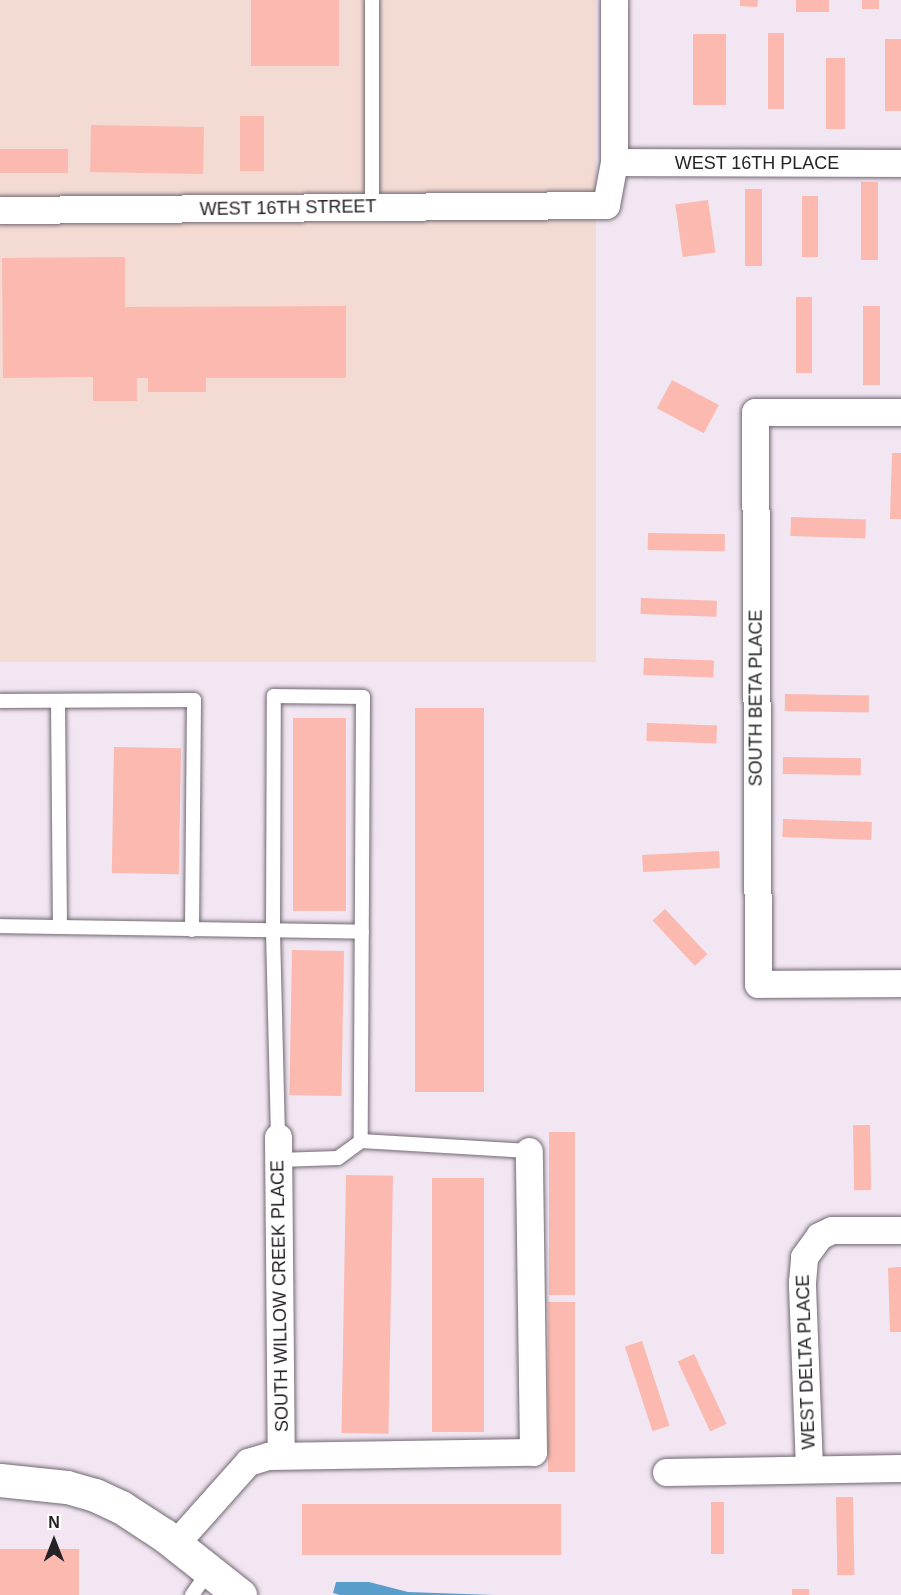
<!DOCTYPE html>
<style>
body{margin:0}
#map{position:relative;width:901px;height:1595px;overflow:hidden;background:#f1e6f2;font-family:Helvetica,sans-serif}
div>[style]{position:absolute}
.industrial>*{inset:0;background:#f3dad2;transform-origin:0 0}
.water>*{inset:0;background:#599dcb}
.building>*{inset:0;background:#fbb9af;transform-origin:0 0}
.roads{filter:drop-shadow(0 0 2px #716872) drop-shadow(0 0 2px #716872)}
.service>*{height:14px;margin:-7px;padding:0 7px;transform-origin:7px;border-radius:7px;background:#fff}
.minor>*{height:27px;margin:-13.5px;padding:0 13.5px;transform-origin:13.5px;border-radius:13.5px;background:#fff}
.tertiary>*{height:33px;margin:-16.5px;padding:0 16.5px;transform-origin:16.5px;border-radius:16.5px;background:#fff}
span{translate:-50% -50%;white-space:nowrap;text-align:center;line-height:1.15;-webkit-text-stroke:4.5px #fff;paint-order:stroke}
.street-label{font-size:18px;color:#262226}
.north{position:absolute;left:24px;top:1511px;width:60px;height:60px;-webkit-text-stroke:4px #fff;paint-order:stroke;rotate:0deg;font-size:16px;font-weight:700;line-height:24px;text-align:center;color:#262226}
.north::after{content:'';display:block;margin:auto;width:21px;height:27px;background:#262226;clip-path:polygon(50% 0,100% 100%,50% 72%,0 100%)}
</style>
<div id="map">
<div class="industrial">
<div style="left:0;top:0;width:596px;height:662px"></div>
</div>
<div class="water">
<div style="clip-path:polygon(336px 1582px,369px 1582px,408px 1592px,493px 1595px,340px 1595px,333px 1593px)"></div>
</div>
<div class="building">
<div style="left:251px;top:0;width:88px;height:66px"></div>
<div style="clip-path:polygon(740px 0,758px 0,757px 7px,740px 6px)"></div>
<div style="left:796px;top:0;width:33px;height:12px"></div>
<div style="left:862px;top:0;width:17px;height:9px"></div>
<div style="left:768px;top:33px;width:16px;height:76px"></div>
<div style="left:693px;top:34px;width:33px;height:71px"></div>
<div style="left:885px;top:39px;width:16px;height:72px"></div>
<div style="left:826px;top:58px;width:19px;height:71px"></div>
<div style="left:240px;top:116px;width:24px;height:55px"></div>
<div style="left:91px;top:125px;width:113px;height:47px;rotate:1deg"></div>
<div style="left:0;top:149px;width:68px;height:24px"></div>
<div style="left:861px;top:182px;width:17px;height:78px"></div>
<div style="left:745px;top:189px;width:17px;height:77px"></div>
<div style="left:802px;top:196px;width:16px;height:61px"></div>
<div style="left:708px;top:200px;width:53px;height:33px;rotate:82deg"></div>
<div style="clip-path:polygon(125px 257px,125px 307px,346px 306px,346px 378px,206px 378px,206px 392px,148px 392px,148px 378px,137px 378px,137px 401px,93px 401px,93px 377px,3px 378px,2px 258px)"></div>
<div style="left:796px;top:297px;width:16px;height:76px"></div>
<div style="left:863px;top:306px;width:17px;height:79px"></div>
<div style="left:672px;top:380px;width:53px;height:32px;rotate:28deg"></div>
<div style="clip-path:polygon(892px 453px,901px 453px,901px 519px,890px 519px)"></div>
<div style="left:791px;top:517px;width:75px;height:19px;rotate:2deg"></div>
<div style="left:648px;top:533px;width:77px;height:17px;rotate:1deg"></div>
<div style="left:641px;top:598px;width:76px;height:16px;rotate:2deg"></div>
<div style="left:644px;top:658px;width:70px;height:17px;rotate:2deg"></div>
<div style="left:785px;top:694px;width:84px;height:17px;rotate:1deg"></div>
<div style="left:415px;top:708px;width:69px;height:384px"></div>
<div style="left:293px;top:718px;width:53px;height:193px"></div>
<div style="left:647px;top:723px;width:70px;height:18px;rotate:2deg"></div>
<div style="left:114px;top:747px;width:67px;height:126px;rotate:1deg"></div>
<div style="left:783px;top:757px;width:78px;height:17px;rotate:1deg"></div>
<div style="left:783px;top:819px;width:89px;height:18px;rotate:2deg"></div>
<div style="left:719px;top:851px;width:17px;height:77px;rotate:87deg"></div>
<div style="left:665px;top:909px;width:62px;height:17px;rotate:47deg"></div>
<div style="left:292px;top:950px;width:52px;height:145px;rotate:1deg"></div>
<div style="left:870px;top:1125px;width:65px;height:17px;rotate:89deg"></div>
<div style="left:549px;top:1132px;width:26px;height:163px"></div>
<div style="left:346px;top:1175px;width:47px;height:258px;rotate:1deg"></div>
<div style="left:432px;top:1178px;width:52px;height:254px"></div>
<div style="clip-path:polygon(901px 1267px,901px 1332px,890px 1332px,888px 1268px)"></div>
<div style="left:548px;top:1302px;width:27px;height:170px"></div>
<div style="left:642px;top:1341px;width:89px;height:18px;rotate:72deg"></div>
<div style="left:694px;top:1354px;width:77px;height:18px;rotate:65deg"></div>
<div style="left:853px;top:1497px;width:78px;height:17px;rotate:89deg"></div>
<div style="left:711px;top:1502px;width:13px;height:52px"></div>
<div style="left:302px;top:1504px;width:259px;height:51px"></div>
<div style="left:0;top:1549px;width:79px;height:46px"></div>
<div style="left:792px;top:1589px;width:17px;height:6px"></div>
</div>
<div class="roads">
<div class="service">
<div style="left:372px;top:0;width:207px;rotate:90deg"></div>
<div style="left:0;top:701px;width:194px;rotate:-0.3deg"></div>
<div style="left:194px;top:700px;width:230px;rotate:90.5deg"></div>
<div style="left:58px;top:701px;width:226px;rotate:89.5deg"></div>
<div style="left:0;top:926px;width:362px;rotate:0.9deg"></div>
<div style="left:278px;top:1137px;width:206px;rotate:-91.4deg"></div>
<div style="left:273px;top:931px;width:235px;rotate:-89.8deg"></div>
<div style="left:274px;top:696px;width:89px;rotate:0.6deg"></div>
<div style="left:363px;top:697px;width:444px;rotate:90.3deg"></div>
<div style="left:361px;top:1141px;width:168px;rotate:3.4deg"></div>
<div style="left:279px;top:1160px;width:59px;rotate:-1.9deg"></div>
<div style="left:338px;top:1158px;width:29px;rotate:-36deg"></div>
<div style="left:192px;top:1595px;width:29px;rotate:-55deg"></div>
</div>
<div class="minor">
<div style="left:614px;top:162px;width:287px;rotate:0.2deg"></div>
<div style="left:0;top:210px;width:606px;rotate:-0.47deg"></div>
<div style="left:606px;top:205px;width:44px;rotate:-79.5deg"></div>
<div style="left:614px;top:162px;width:162px;rotate:-90deg"></div>
<div style="left:901px;top:412px;width:146px;rotate:180deg"></div>
<div style="left:755px;top:412px;width:572px;rotate:89.7deg"></div>
<div style="left:758px;top:984px;width:143px;rotate:-0.4deg"></div>
<div style="left:278px;top:1137px;width:318px;rotate:89.5deg"></div>
<div style="left:809px;top:1468px;width:186px;rotate:-92.2deg"></div>
<div style="left:802px;top:1282px;width:25px;rotate:-85deg"></div>
<div style="left:804px;top:1257px;width:26px;rotate:-54deg"></div>
<div style="left:819px;top:1236px;width:14px;rotate:-25deg"></div>
<div style="left:832px;top:1230px;width:69px"></div>
<div style="left:666px;top:1472px;width:235px;rotate:-1deg"></div>
<div style="left:175px;top:1544px;width:110px;rotate:-48.3deg"></div>
<div style="left:248px;top:1462px;width:21px;rotate:-17deg"></div>
<div style="left:268px;top:1456px;width:265px;rotate:-0.9deg"></div>
<div style="left:533px;top:1452px;width:301px;rotate:-90.8deg"></div>
</div>
<div class="tertiary">
<div style="left:0;top:1480px;width:67px;rotate:6deg"></div>
<div style="left:67px;top:1487px;width:29px;rotate:16deg"></div>
<div style="left:95px;top:1495px;width:29px;rotate:25deg"></div>
<div style="left:121px;top:1507px;width:51px;rotate:33.1deg"></div>
<div style="left:164px;top:1535px;width:97px;rotate:38.3deg"></div>
</div>
</div>
<div class="street-label">
<span style="left:757px;top:163px">WEST 16TH PLACE</span>
<span style="left:288px;top:208px;rotate:-1deg">WEST 16TH STREET</span>
<span style="left:756px;top:698px;rotate:-90deg">SOUTH BETA PLACE</span>
<span style="left:280px;top:1296px;rotate:-91deg">SOUTH WILLOW CREEK PLACE</span>
<span style="left:806px;top:1362px;rotate:-92deg">WEST DELTA PLACE</span>
</div>
<div class="north">N</div>
</div>
